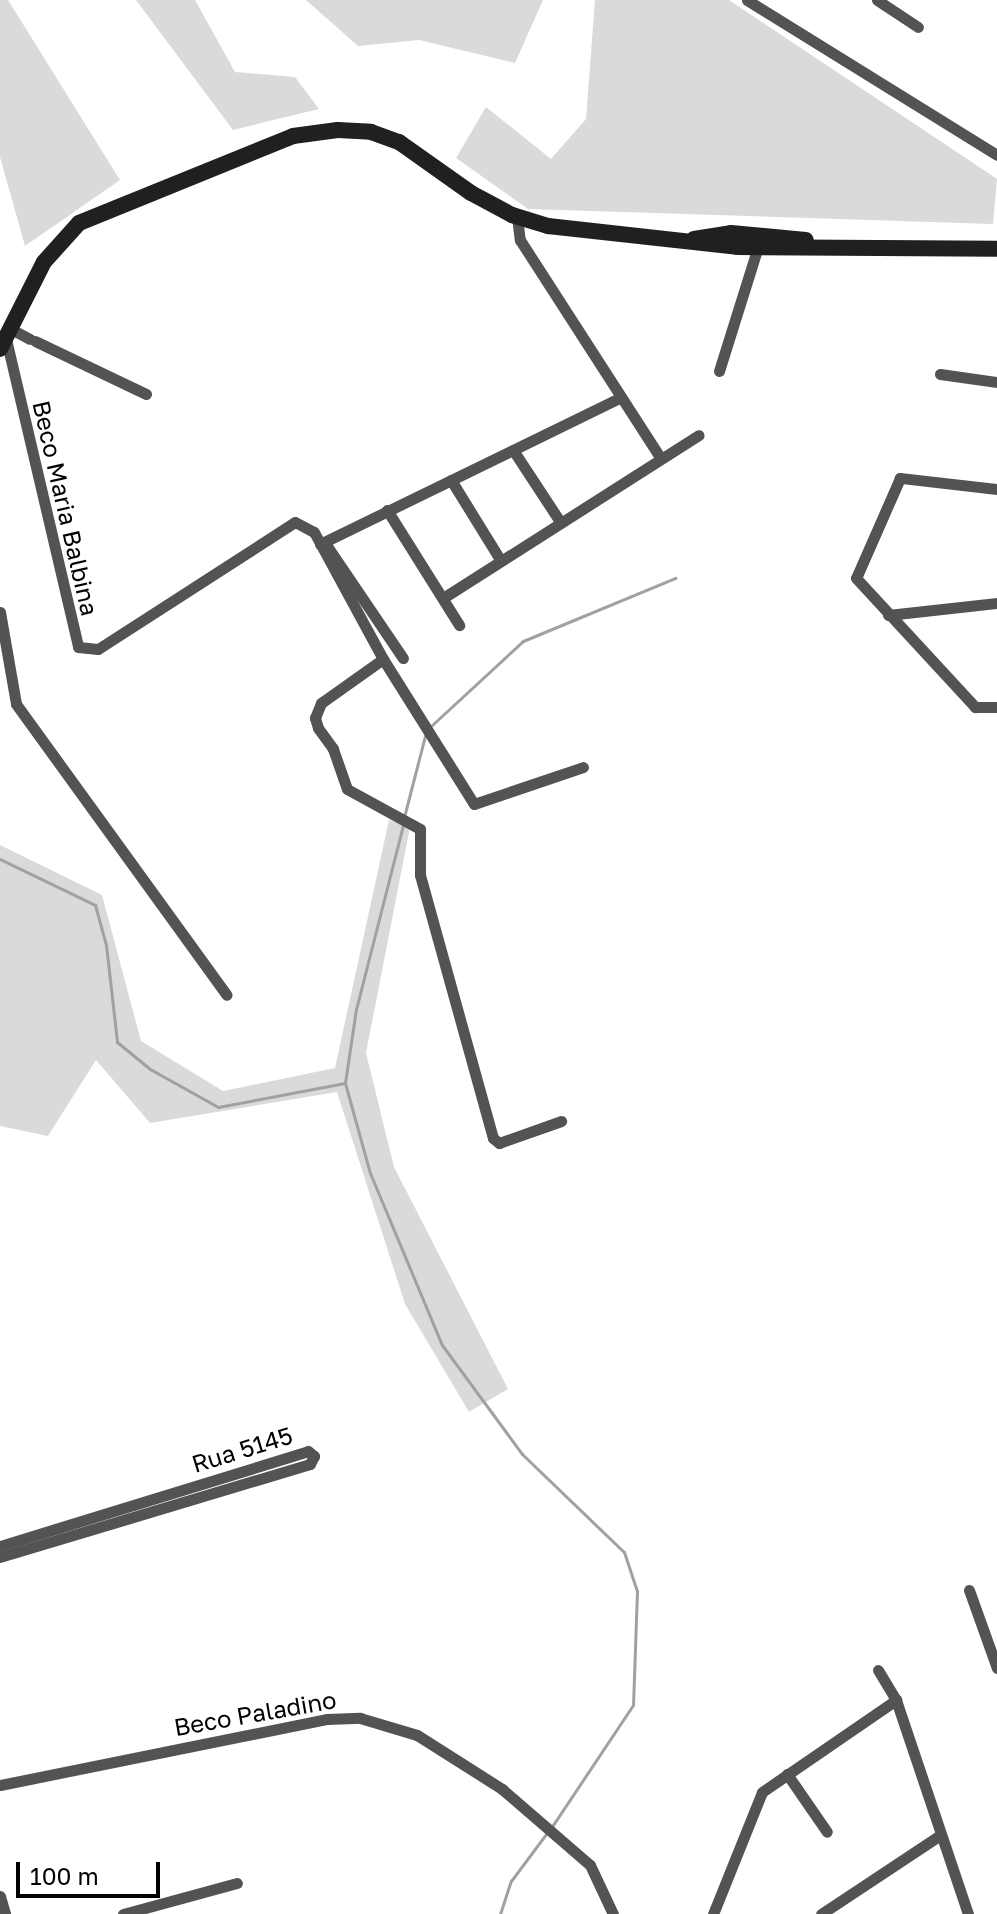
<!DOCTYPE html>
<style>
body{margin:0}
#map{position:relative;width:997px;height:1914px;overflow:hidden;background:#fff;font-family:"Golos Text",sans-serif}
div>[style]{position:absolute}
.green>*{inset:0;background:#dadada}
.stream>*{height:3px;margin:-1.5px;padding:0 1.5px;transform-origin:1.5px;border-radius:1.5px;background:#a1a1a1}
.minor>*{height:11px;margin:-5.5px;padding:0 5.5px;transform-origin:5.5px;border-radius:5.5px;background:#535353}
.secondary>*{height:16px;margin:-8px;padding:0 8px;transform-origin:8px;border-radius:8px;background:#202020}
span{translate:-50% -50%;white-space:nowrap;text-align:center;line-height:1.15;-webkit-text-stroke:6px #fff;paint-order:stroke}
.street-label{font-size:24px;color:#000}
.scale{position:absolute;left:16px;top:1862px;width:144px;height:36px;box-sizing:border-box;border:4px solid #000;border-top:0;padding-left:10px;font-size:24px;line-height:28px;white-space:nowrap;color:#000;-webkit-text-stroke:6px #fff;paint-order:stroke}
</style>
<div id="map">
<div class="green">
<div style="clip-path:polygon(0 0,8px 0,120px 180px,25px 246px,0 157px)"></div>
<div style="clip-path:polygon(136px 0,195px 0,235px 72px,295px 77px,319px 109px,233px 130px)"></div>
<div style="clip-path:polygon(306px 0,543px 0,515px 63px,419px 40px,358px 46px)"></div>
<div style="clip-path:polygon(595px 0,729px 0,997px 179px,993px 224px,528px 209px,456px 158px,486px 107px,551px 159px,586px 119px)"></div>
<div style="clip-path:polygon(389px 820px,410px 827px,366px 1053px,394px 1167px,508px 1389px,469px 1412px,405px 1304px,337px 1092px,150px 1123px,96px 1060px,48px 1136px,0 1126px,0 845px,102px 895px,141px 1041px,223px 1091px,335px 1068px)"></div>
</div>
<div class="stream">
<div style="left:432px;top:725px;width:124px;rotate:-42.7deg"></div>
<div style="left:523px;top:641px;width:165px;rotate:-22.5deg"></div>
<div style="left:404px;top:817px;width:84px;rotate:-75.5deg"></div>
<div style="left:403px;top:825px;width:190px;rotate:104.3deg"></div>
<div style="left:356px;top:1009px;width:75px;rotate:98.5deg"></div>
<div style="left:345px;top:1083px;width:93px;rotate:74.5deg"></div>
<div style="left:370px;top:1173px;width:186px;rotate:67.3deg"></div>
<div style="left:442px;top:1345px;width:135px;rotate:53.7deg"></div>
<div style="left:522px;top:1454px;width:141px;rotate:43.9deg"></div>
<div style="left:624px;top:1552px;width:41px;rotate:71.6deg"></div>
<div style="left:637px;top:1591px;width:114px;rotate:92deg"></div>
<div style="left:633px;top:1705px;width:148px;rotate:123.7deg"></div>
<div style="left:0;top:859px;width:106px;rotate:25.8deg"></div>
<div style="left:95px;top:905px;width:41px;rotate:74.6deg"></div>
<div style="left:106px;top:945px;width:98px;rotate:83.5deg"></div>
<div style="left:117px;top:1042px;width:43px;rotate:39.3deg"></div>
<div style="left:150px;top:1069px;width:78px;rotate:29.2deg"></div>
<div style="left:218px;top:1107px;width:129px;rotate:-10.7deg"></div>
<div style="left:500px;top:1914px;width:35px;rotate:-72deg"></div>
<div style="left:511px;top:1881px;width:59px;rotate:-53.3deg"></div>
</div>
<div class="minor">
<div style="left:747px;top:0;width:294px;rotate:31.8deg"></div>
<div style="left:877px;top:0;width:49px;rotate:33.4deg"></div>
<div style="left:517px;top:217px;width:23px;rotate:83deg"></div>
<div style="left:520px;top:240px;width:260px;rotate:57.2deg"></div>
<div style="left:11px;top:329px;width:21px;rotate:28deg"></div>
<div style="left:6px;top:339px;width:316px;rotate:76.8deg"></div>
<div style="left:78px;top:647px;width:20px;rotate:6deg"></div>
<div style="left:98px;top:649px;width:234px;rotate:-32.8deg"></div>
<div style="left:295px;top:522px;width:21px;rotate:28deg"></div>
<div style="left:314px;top:532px;width:145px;rotate:61.5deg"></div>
<div style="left:383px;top:659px;width:171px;rotate:57.9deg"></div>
<div style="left:474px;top:804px;width:115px;rotate:-18.7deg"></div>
<div style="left:35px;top:341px;width:123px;rotate:25.5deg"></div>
<div style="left:719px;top:371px;width:134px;rotate:-72.6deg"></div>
<div style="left:940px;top:374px;width:58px;rotate:8deg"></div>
<div style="left:513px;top:450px;width:87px;rotate:56.7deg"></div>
<div style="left:451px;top:480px;width:95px;rotate:58.3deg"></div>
<div style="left:997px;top:489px;width:98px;rotate:-173.5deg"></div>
<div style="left:900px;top:478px;width:109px;rotate:113.7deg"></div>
<div style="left:856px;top:578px;width:176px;rotate:47.3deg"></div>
<div style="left:975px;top:707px;width:22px"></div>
<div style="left:387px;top:510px;width:136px;rotate:57.9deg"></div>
<div style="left:325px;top:543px;width:139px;rotate:55.9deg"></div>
<div style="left:320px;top:544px;width:335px;rotate:-26deg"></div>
<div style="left:443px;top:598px;width:303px;rotate:-32.5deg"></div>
<div style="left:0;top:612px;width:93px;rotate:80.1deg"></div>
<div style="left:16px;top:704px;width:359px;rotate:54.1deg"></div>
<div style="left:888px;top:615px;width:110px;rotate:-6.3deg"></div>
<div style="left:383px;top:659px;width:76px;rotate:144.6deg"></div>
<div style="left:321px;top:703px;width:16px;rotate:112deg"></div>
<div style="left:315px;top:718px;width:10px;rotate:73deg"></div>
<div style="left:318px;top:728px;width:26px;rotate:54deg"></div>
<div style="left:333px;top:749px;width:42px;rotate:70.7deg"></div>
<div style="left:347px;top:789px;width:83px;rotate:28.7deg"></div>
<div style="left:420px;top:829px;width:46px;rotate:90deg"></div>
<div style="left:420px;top:875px;width:273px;rotate:74.5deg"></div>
<div style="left:493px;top:1138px;width:8px;rotate:40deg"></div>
<div style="left:499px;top:1143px;width:66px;rotate:-19.5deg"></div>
<div style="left:0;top:1546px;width:322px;rotate:-17.1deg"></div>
<div style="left:308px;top:1451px;width:8px;rotate:40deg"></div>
<div style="left:314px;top:1456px;width:9px;rotate:117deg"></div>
<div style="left:310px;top:1464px;width:324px;rotate:163.3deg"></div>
<div style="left:969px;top:1590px;width:83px;rotate:70.3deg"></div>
<div style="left:878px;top:1670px;width:35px;rotate:59deg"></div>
<div style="left:896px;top:1700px;width:226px;rotate:71.4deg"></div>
<div style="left:787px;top:1774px;width:70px;rotate:55.4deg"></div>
<div style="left:0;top:1785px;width:334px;rotate:-11.4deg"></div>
<div style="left:327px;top:1719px;width:33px;rotate:-2deg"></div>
<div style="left:360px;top:1718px;width:59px;rotate:16.6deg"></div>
<div style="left:417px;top:1735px;width:101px;rotate:32.4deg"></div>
<div style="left:502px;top:1789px;width:116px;rotate:40.8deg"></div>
<div style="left:590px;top:1865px;width:54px;rotate:64.9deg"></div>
<div style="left:0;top:1896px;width:19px;rotate:74deg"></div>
<div style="left:123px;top:1914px;width:118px;rotate:-15.2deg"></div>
<div style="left:713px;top:1914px;width:131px;rotate:-68.1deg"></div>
<div style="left:762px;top:1792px;width:163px;rotate:-34.5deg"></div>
<div style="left:821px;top:1914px;width:141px;rotate:-33.5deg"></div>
</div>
<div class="secondary">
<div style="left:694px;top:239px;width:37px;rotate:-9deg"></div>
<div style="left:731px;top:233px;width:75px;rotate:5.3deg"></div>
<div style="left:0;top:349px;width:97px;rotate:-63.2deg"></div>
<div style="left:44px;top:262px;width:52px;rotate:-48.1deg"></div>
<div style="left:79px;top:223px;width:231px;rotate:-22.1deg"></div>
<div style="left:293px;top:136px;width:45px;rotate:-7.6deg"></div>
<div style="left:338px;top:130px;width:33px;rotate:3deg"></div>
<div style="left:371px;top:132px;width:30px;rotate:20deg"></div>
<div style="left:399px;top:142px;width:88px;rotate:35.3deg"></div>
<div style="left:471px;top:193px;width:47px;rotate:28.2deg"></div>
<div style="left:512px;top:215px;width:38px;rotate:17deg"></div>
<div style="left:548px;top:226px;width:190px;rotate:6.3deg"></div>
<div style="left:737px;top:247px;width:260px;rotate:0.4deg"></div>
</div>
<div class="street-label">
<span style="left:66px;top:508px;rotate:77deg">Beco Maria Balbina</span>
<span style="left:242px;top:1449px;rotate:-17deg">Rua 5145</span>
<span style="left:255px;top:1713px;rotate:-10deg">Beco Paladino</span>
</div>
<div class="scale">100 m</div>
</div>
